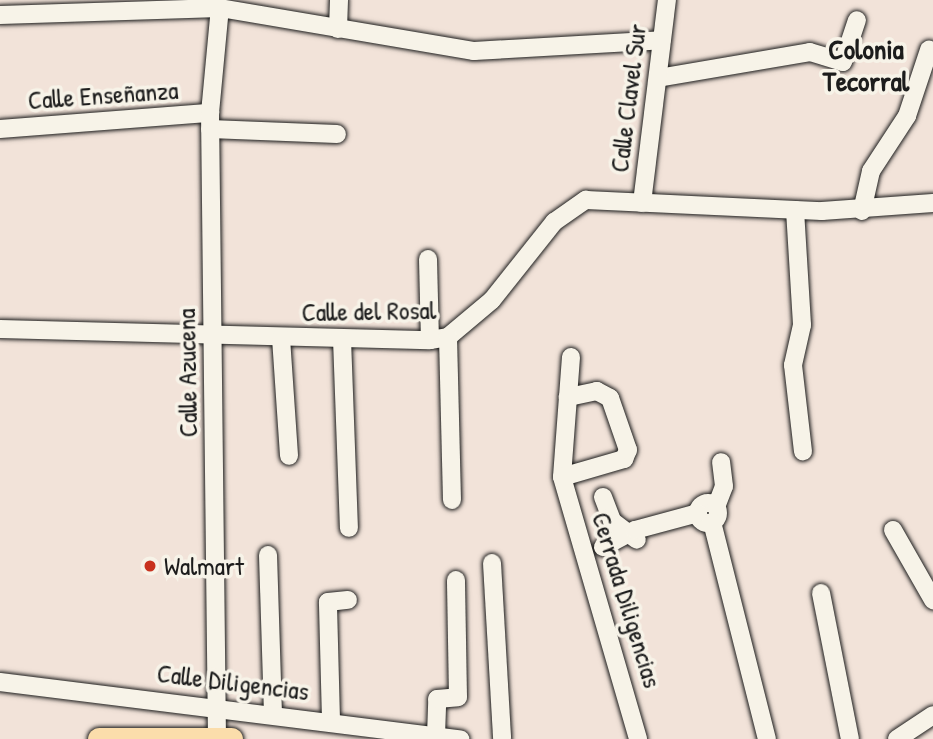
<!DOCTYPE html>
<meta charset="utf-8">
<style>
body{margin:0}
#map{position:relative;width:933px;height:739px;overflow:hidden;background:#f2e3d9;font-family:"Patrick Hand",sans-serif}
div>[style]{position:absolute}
.roads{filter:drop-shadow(0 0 2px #1c1c1c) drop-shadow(0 0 2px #1c1c1c)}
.minor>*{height:18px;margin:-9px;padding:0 9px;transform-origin:9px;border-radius:9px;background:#f7f3e8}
.minor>.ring{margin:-9px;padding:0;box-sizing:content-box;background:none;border:18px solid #f7f3e8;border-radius:50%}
.major>*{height:23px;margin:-11.5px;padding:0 11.5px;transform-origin:11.5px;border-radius:11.5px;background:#fbddab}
.dots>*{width:19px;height:19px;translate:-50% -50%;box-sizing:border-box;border:4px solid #f7f3e8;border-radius:50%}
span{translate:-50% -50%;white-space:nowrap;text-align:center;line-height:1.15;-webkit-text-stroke:7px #f7f3e8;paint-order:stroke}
.street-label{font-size:26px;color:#1c1c1c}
.poi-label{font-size:26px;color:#1c1c1c}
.left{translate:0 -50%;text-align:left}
.neighbourhood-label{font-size:28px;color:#1c1c1c;font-weight:700}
</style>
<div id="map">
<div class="roads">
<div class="minor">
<div style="left:0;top:15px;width:220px;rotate:-1.8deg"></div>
<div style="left:220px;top:8px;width:258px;rotate:9.6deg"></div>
<div style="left:474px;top:51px;width:188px;rotate:-3.3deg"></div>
<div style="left:338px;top:29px;width:29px;rotate:-88deg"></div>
<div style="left:658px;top:78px;width:154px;rotate:-9.7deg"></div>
<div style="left:810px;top:52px;width:34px;rotate:17deg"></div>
<div style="left:843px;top:62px;width:44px;rotate:-71.6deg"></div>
<div style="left:0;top:129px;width:211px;rotate:-4.4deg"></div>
<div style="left:210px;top:129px;width:127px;rotate:2.3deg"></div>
<div style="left:642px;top:203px;width:205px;rotate:-83deg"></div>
<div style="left:795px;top:210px;width:115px;rotate:86.5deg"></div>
<div style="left:802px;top:325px;width:41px;rotate:102.7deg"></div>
<div style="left:793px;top:365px;width:87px;rotate:83.4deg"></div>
<div style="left:862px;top:211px;width:41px;rotate:-77.3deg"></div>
<div style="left:871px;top:171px;width:66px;rotate:-56.8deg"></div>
<div style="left:907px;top:116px;width:70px;rotate:-71.6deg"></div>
<div style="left:428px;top:259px;width:81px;rotate:88.6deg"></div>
<div style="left:0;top:329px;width:430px;rotate:1.5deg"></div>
<div style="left:430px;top:340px;width:18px;rotate:-9deg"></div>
<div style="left:448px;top:337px;width:57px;rotate:-40.1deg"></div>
<div style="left:492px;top:300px;width:100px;rotate:-51.5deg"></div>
<div style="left:554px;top:222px;width:39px;rotate:-35deg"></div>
<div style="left:586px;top:200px;width:236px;rotate:2.7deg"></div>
<div style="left:822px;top:211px;width:111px;rotate:-4.1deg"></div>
<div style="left:448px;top:337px;width:163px;rotate:88.6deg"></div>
<div style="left:281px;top:338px;width:118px;rotate:86.1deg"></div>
<div style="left:342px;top:339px;width:189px;rotate:87.9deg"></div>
<div style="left:571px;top:357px;width:120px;rotate:94.3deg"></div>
<div style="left:562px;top:477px;width:273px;rotate:73.8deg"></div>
<div style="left:562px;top:477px;width:65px;rotate:-16.2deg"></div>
<div style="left:624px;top:459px;width:10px;rotate:-66deg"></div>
<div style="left:628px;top:450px;width:55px;rotate:-109.1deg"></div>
<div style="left:610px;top:398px;width:15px;rotate:-152deg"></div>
<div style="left:597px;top:391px;width:30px;rotate:168deg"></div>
<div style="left:603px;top:497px;width:26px;rotate:69deg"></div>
<div style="left:612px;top:521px;width:31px;rotate:37deg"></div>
<div class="ring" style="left:698px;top:503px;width:2px;height:2px"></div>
<div style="left:716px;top:507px;width:22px;rotate:-69deg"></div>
<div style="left:724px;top:486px;width:24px;rotate:-97deg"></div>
<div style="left:712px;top:522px;width:224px;rotate:75.8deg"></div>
<div style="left:893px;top:530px;width:81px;rotate:60.3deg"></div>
<div style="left:603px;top:547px;width:36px;rotate:-28deg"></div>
<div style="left:635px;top:530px;width:65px;rotate:-15.1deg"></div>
<div style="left:268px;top:555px;width:159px;rotate:88.2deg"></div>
<div style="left:492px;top:563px;width:176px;rotate:86.7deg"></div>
<div style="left:821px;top:593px;width:149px;rotate:78.8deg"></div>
<div style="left:0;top:682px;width:464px;rotate:7.1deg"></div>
<div style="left:331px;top:720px;width:118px;rotate:-91.5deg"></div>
<div style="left:328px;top:602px;width:20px;rotate:-6deg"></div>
<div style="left:436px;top:736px;width:37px;rotate:-88deg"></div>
<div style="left:437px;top:699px;width:21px;rotate:-5deg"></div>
<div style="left:458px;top:697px;width:117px;rotate:-91deg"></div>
<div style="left:217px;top:739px;width:626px;rotate:-90.64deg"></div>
<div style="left:210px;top:113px;width:105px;rotate:-84.6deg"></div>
<div style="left:897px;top:739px;width:43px;rotate:-33.7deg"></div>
</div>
<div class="major">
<div style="left:99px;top:739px;width:132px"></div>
</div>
</div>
<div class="dots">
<div style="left:150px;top:566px;background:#c8321e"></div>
</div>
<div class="street-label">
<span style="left:103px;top:95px;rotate:-4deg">Calle Enseñanza</span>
<span style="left:628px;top:98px;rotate:-83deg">Calle Clavel Sur</span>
<span style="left:369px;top:311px;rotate:-1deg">Calle del Rosal</span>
<span style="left:187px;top:373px;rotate:-91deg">Calle Azucena</span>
<span style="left:627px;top:600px;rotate:73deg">Cerrada Diligencias</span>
<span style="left:233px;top:682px;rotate:7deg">Calle Diligencias</span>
</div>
<div class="poi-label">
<span class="left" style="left:164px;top:566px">Walmart</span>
</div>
<div class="neighbourhood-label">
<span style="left:866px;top:65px">Colonia<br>Tecorral</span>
</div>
</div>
